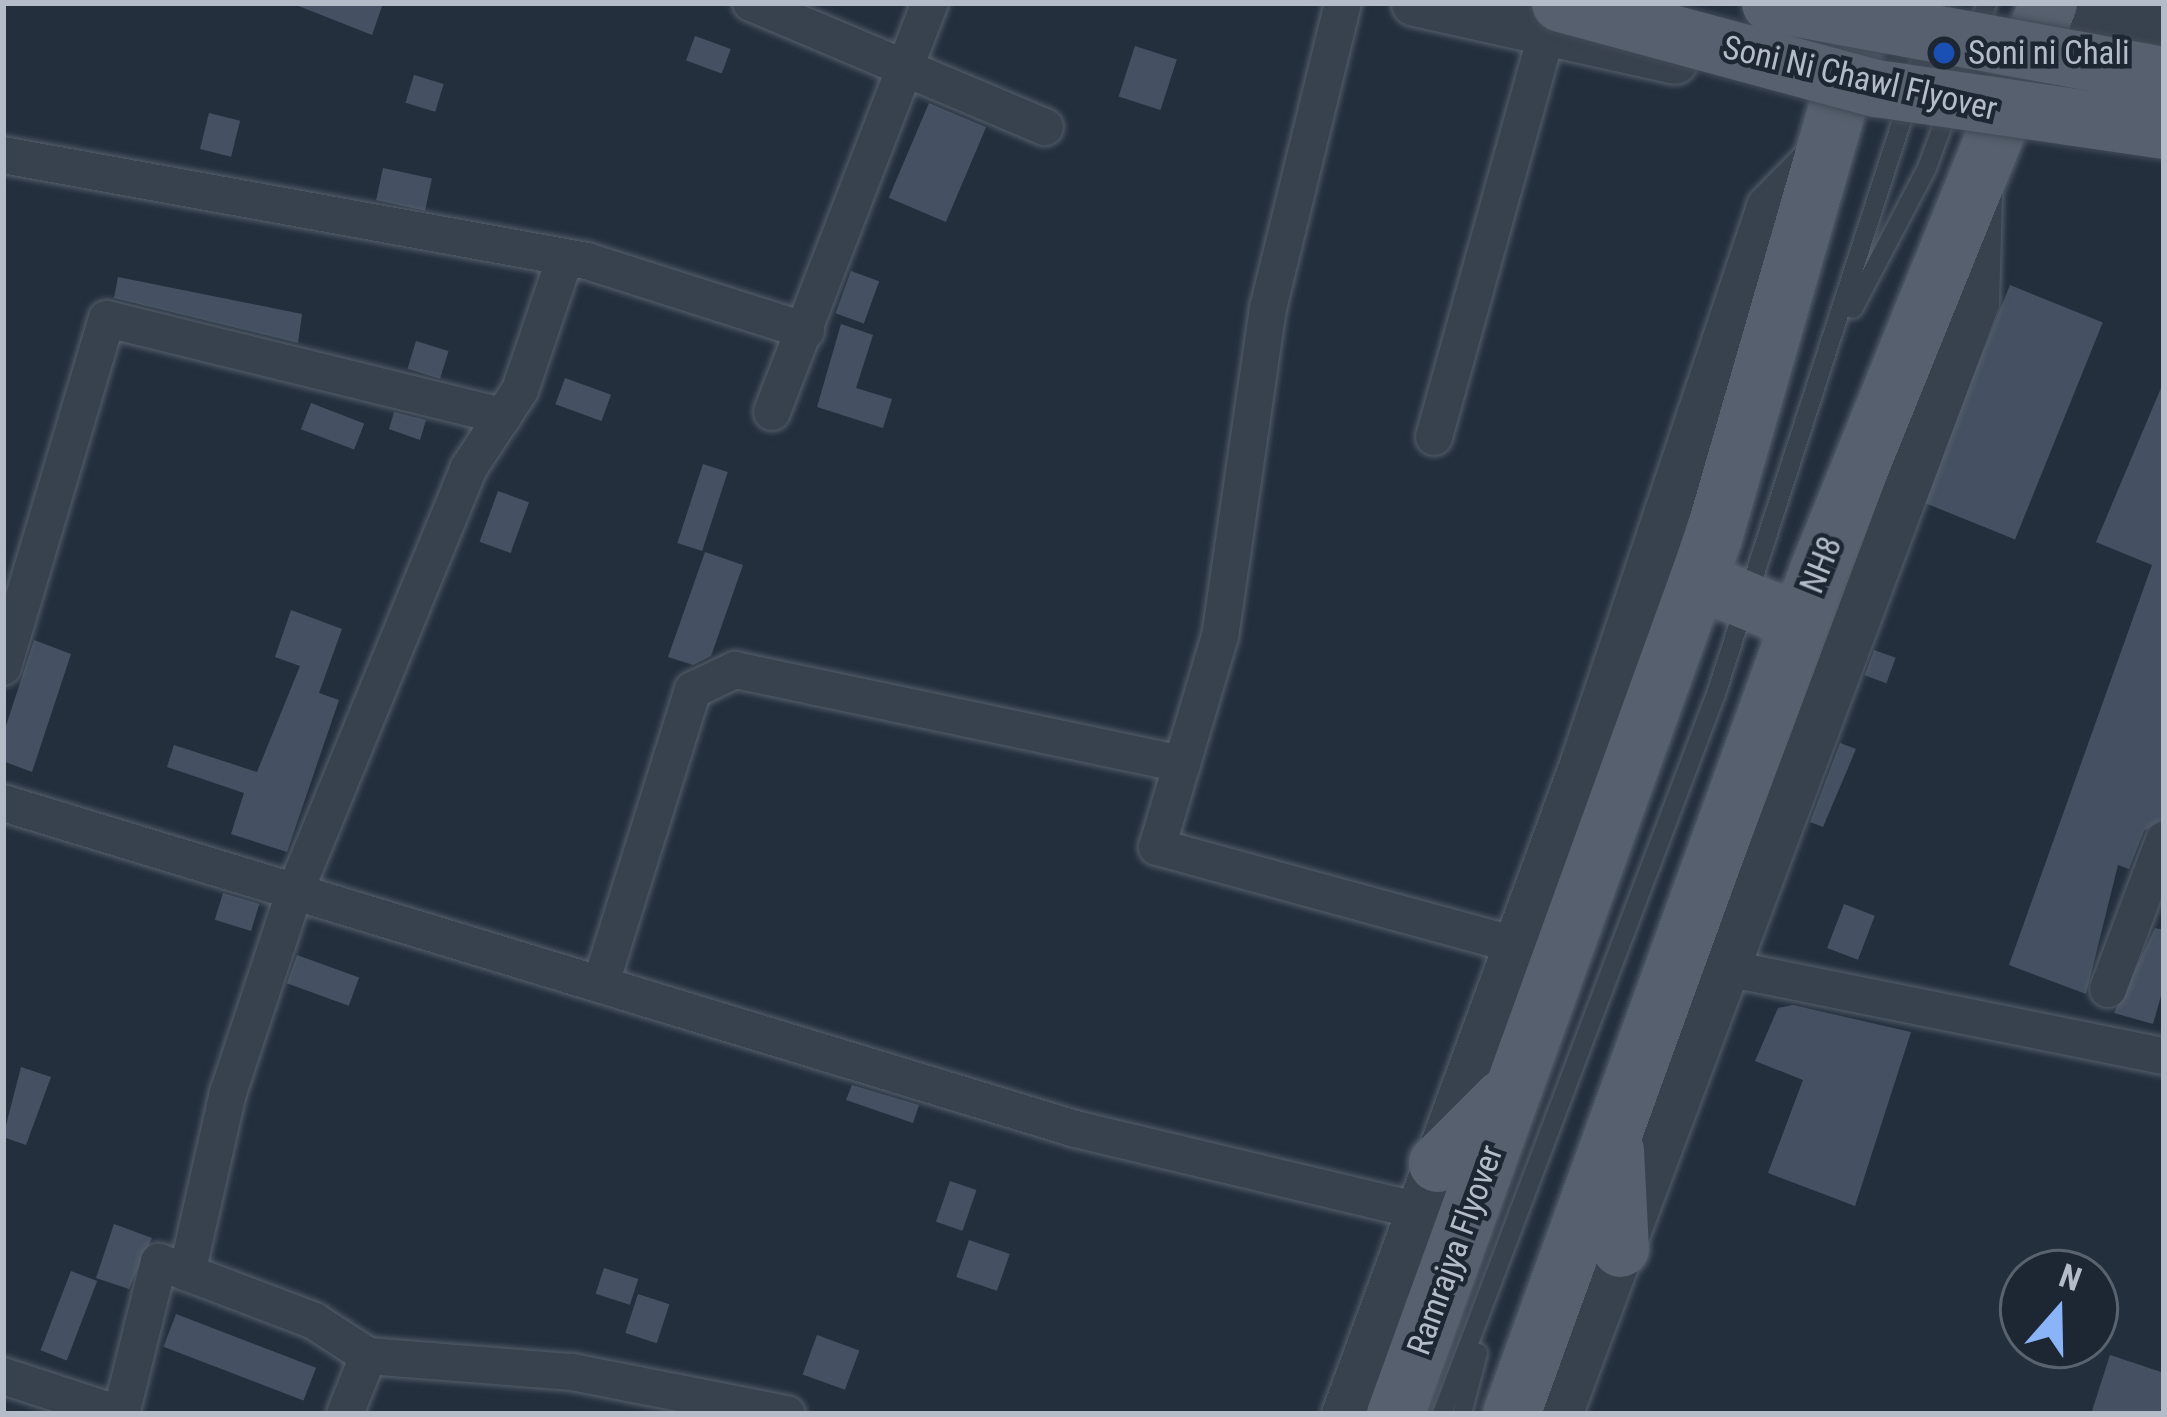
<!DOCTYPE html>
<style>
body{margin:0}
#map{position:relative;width:2167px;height:1417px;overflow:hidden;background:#242f3e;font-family:"Roboto Condensed",sans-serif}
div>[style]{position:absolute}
.building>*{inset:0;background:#455162;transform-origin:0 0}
.roads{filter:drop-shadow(0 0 3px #565f6c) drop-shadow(0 0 3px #565f6c)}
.service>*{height:18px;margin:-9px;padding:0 9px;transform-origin:9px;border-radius:9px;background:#38414e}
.minor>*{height:36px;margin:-18px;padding:0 18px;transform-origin:18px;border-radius:18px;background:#38414e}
.tertiary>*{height:45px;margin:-22.5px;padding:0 22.5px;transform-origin:22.5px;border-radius:22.5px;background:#38414e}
.primary>*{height:57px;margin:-28.5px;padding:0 28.5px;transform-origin:28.5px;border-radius:28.5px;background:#56606e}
.bridges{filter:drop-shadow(0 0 3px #414a57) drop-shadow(0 0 3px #414a57)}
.primary-bridge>*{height:57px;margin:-28.5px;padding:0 28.5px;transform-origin:28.5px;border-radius:28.5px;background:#56606e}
.dots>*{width:33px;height:33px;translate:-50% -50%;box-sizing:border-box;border:6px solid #1d2633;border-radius:50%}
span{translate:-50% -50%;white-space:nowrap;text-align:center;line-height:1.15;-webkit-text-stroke:9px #1d2633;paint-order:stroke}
.poi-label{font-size:33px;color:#b4bcc9}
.left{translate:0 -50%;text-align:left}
.street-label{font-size:33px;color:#b4bcc9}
.frame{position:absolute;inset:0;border:6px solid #b4bcc9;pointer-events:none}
.north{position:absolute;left:1999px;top:1249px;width:120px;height:120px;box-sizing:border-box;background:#1d2633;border:3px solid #59626f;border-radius:50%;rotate:20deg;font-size:33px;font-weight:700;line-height:48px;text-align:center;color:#b4bcc9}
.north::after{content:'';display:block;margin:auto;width:42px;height:54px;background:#8ab4f8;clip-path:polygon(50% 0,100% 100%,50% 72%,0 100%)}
</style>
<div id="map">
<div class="building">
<div style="clip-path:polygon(291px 3px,383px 3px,372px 35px)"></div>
<div style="left:695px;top:36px;width:38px;height:26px;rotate:20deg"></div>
<div style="left:1135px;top:46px;width:44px;height:53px;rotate:18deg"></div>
<div style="left:414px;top:75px;width:31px;height:29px;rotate:17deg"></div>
<div style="left:929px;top:103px;width:62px;height:103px;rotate:23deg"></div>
<div style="left:209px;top:113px;width:32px;height:37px;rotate:14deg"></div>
<div style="left:383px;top:168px;width:50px;height:33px;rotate:12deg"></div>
<div style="left:851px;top:271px;width:30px;height:45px;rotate:20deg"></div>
<div style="clip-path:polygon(118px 277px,302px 314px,298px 343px,114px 298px)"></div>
<div style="left:2010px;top:285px;width:100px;height:234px;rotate:22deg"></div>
<div style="clip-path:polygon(841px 324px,873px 335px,856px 388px,892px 399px,883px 428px,817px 407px)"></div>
<div style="left:416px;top:341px;width:34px;height:29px;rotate:17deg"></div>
<div style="left:565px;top:378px;width:49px;height:28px;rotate:20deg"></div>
<div style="clip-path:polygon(2164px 381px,2164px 818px,2144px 831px,2129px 869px,2118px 865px,2086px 994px,2009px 965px,2152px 565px,2096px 542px)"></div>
<div style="left:311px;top:403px;width:57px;height:28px;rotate:21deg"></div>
<div style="clip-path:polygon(394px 412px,426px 420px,420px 440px,389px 429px)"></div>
<div style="left:703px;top:464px;width:26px;height:83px;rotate:18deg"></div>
<div style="left:498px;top:491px;width:33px;height:54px;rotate:20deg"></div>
<div style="clip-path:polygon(705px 552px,743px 565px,711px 656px,693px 665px,668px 657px)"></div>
<div style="clip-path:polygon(291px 610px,342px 629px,319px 693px,339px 700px,287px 852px,231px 834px,244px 793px,167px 767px,174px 745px,257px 772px,300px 666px,275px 657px)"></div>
<div style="clip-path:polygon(34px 640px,71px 654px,32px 772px,3px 761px,3px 735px)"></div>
<div style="left:1874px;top:650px;width:23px;height:27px;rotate:20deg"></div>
<div style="clip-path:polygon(1840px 743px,1856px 749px,1823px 827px,1810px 822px)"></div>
<div style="left:223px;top:893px;width:38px;height:28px;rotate:17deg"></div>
<div style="left:1844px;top:904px;width:33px;height:47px;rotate:21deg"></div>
<div style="clip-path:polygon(2155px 928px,2164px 930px,2164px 985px,2153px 1024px,2114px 1013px)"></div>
<div style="left:297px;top:955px;width:66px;height:30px;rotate:20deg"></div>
<div style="clip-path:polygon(1793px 1005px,1911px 1032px,1855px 1206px,1768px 1173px,1803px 1080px,1755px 1061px,1778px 1008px)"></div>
<div style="clip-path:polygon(21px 1067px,51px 1077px,26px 1145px,3px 1137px)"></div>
<div style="clip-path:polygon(852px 1085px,919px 1105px,913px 1123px,846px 1100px)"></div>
<div style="left:950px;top:1181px;width:28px;height:43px;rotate:19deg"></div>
<div style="clip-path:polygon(114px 1224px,152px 1238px,129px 1289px,96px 1278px)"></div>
<div style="left:969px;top:1240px;width:43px;height:39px;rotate:19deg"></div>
<div style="left:604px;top:1268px;width:36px;height:27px;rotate:18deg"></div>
<div style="left:71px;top:1271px;width:28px;height:85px;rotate:21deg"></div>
<div style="left:638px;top:1294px;width:33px;height:41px;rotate:18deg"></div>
<div style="left:176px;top:1314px;width:150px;height:35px;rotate:21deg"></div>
<div style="left:817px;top:1335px;width:45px;height:42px;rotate:20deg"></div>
<div style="clip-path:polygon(2110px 1355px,2164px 1373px,2164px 1414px,2091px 1414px)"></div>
</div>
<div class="roads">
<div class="service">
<div style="left:1853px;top:309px;width:159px;rotate:-62.3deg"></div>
<div style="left:1927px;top:168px;width:176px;rotate:-70deg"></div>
<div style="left:1442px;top:1414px;width:770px;rotate:-69.17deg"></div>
<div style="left:1716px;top:694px;width:726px;rotate:-72.04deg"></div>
<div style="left:1462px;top:1414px;width:63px;rotate:-75.3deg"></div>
</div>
<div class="minor">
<div style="left:751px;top:3px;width:319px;rotate:22.9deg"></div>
<div style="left:1343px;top:3px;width:314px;rotate:103.8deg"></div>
<div style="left:1268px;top:308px;width:331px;rotate:98.3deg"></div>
<div style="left:1220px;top:636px;width:220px;rotate:106.6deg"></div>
<div style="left:1157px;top:847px;width:372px;rotate:15.3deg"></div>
<div style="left:3px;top:155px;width:594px;rotate:10.29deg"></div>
<div style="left:587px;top:261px;width:230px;rotate:17.7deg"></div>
<div style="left:772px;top:412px;width:438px;rotate:-68.9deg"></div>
<div style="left:1434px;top:437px;width:420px;rotate:-74.4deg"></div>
<div style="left:3px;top:667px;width:363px;rotate:-73.4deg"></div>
<div style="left:107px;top:319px;width:408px;rotate:13.8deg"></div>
<div style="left:3px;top:803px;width:1120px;rotate:16.91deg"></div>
<div style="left:1075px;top:1129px;width:350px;rotate:13.4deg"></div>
<div style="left:1726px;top:968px;width:447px;rotate:11.4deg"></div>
<div style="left:601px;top:983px;width:307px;rotate:-72.6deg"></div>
<div style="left:693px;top:690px;width:47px;rotate:-25.5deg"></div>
<div style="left:735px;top:670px;width:457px;rotate:11.9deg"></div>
<div style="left:2108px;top:989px;width:159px;rotate:-69.4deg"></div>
<div style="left:187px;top:1273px;width:185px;rotate:-77.2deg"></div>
<div style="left:228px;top:1093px;width:204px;rotate:-71.7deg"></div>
<div style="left:292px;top:899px;width:465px;rotate:-67.7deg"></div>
<div style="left:468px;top:469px;width:95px;rotate:-56.6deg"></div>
<div style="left:520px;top:390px;width:139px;rotate:-71.2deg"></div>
<div style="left:3px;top:1376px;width:122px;rotate:18.1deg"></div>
<div style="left:121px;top:1414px;width:157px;rotate:-76deg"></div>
<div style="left:159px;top:1262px;width:166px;rotate:20.8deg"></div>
<div style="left:314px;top:1321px;width:64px;rotate:32.9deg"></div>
<div style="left:368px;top:1356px;width:205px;rotate:4.5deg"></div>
<div style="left:572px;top:1372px;width:219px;rotate:11.1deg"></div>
<div style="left:345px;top:1414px;width:62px;rotate:-68.4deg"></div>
</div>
<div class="tertiary">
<div style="left:1414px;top:3px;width:267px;rotate:12.5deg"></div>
<div style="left:2055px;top:3px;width:112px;rotate:12.4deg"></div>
<div style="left:1344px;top:1414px;width:694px;rotate:-69.87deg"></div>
<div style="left:1583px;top:762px;width:585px;rotate:-71.47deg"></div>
<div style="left:1769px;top:207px;width:78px;rotate:-45.5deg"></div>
<div style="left:1559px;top:1414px;width:1188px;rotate:-69.44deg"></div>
<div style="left:1976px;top:302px;width:110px;rotate:-88.4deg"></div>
</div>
<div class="primary">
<div style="left:1698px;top:580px;width:109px;rotate:22.6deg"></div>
<div style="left:1615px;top:1150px;width:98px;rotate:87.1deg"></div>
<div style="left:1437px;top:1163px;width:93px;rotate:-45deg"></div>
<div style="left:1395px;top:1414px;width:933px;rotate:-70.07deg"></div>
<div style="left:1713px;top:537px;width:556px;rotate:-73.91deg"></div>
<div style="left:1511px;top:1414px;width:898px;rotate:-70.01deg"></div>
<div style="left:1818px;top:570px;width:612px;rotate:-67.92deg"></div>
</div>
</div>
<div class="bridges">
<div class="primary-bridge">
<div style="left:1560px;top:3px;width:327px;rotate:15.1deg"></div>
<div style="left:1876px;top:88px;width:291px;rotate:8.3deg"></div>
<div style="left:1770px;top:3px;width:401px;rotate:10.4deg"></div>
</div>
</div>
<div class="dots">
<div style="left:1944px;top:53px;background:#1a4fb4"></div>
</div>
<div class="poi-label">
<span class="left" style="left:1968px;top:53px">Soni ni Chali</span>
</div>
<div class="street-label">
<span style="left:1860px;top:78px;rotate:13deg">Soni Ni Chawl Flyover</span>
<span style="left:1821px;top:565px;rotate:-68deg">NH8</span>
<span style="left:1455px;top:1250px;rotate:-70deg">Ramrajya Flyover</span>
</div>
<div class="frame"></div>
<div class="north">N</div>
</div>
